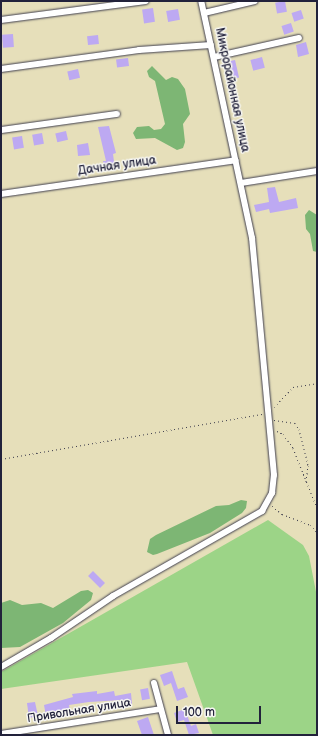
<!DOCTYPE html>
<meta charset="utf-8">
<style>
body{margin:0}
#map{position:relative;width:318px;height:736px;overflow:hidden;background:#e6dfba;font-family:"Balsamiq Sans",sans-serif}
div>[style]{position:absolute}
.green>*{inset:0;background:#9cd487}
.forest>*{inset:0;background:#7db674}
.building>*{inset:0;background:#bda9f2;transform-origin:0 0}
.path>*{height:1px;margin-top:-0.5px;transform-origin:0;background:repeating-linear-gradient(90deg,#3f3e4e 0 1px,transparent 0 4px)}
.roads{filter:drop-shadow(0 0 1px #3f3e4e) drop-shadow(0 0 1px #3f3e4e)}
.minor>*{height:6px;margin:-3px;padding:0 3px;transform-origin:3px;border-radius:3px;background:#fff}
span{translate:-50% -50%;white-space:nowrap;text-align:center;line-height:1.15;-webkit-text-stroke:3px #f6f6f2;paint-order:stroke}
.street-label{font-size:12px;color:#22223b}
.frame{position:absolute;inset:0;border:2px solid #22223b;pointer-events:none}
.scale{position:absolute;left:176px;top:706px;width:85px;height:18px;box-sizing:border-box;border:2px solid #22223b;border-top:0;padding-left:5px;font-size:12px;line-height:14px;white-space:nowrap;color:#22223b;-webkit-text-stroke:3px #f6f6f2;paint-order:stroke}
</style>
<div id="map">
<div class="green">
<div style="clip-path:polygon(268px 520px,303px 545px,309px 556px,317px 597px,317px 735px,213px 735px,187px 662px,1px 689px,1px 672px)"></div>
</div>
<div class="forest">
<div style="clip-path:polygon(152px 66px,166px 80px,172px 77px,178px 79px,185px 89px,190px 114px,183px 124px,185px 142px,183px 148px,177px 150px,155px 138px,136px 139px,133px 133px,137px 127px,149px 126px,154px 130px,161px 129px,165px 124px,155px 81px,149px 77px,147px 71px)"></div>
<div style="clip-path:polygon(309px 210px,317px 215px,317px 252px,313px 251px,310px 234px,306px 229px,305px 215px)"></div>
<div style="clip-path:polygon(241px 500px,247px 501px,246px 508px,242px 513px,210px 533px,157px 554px,153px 555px,147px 552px,150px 539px,156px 535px,216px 506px,229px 505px)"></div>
<div style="clip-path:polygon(88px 590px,93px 593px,91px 600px,63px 623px,20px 647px,1px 648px,1px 603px,10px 600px,22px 605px,41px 603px,53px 608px,81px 591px)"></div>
</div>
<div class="building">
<div style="left:285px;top:1px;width:11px;height:10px;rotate:80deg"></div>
<div style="left:153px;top:8px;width:14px;height:11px;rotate:82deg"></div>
<div style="left:178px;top:9px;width:11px;height:12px;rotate:80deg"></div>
<div style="left:301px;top:10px;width:9px;height:10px;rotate:72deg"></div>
<div style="left:291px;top:23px;width:9px;height:10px;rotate:72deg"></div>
<div style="left:13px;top:34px;width:13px;height:11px;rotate:86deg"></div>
<div style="left:98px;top:35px;width:9px;height:11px;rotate:84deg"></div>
<div style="clip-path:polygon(306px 42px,309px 54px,298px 57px,296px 45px)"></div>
<div style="left:262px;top:57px;width:11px;height:12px;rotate:75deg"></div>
<div style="left:128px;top:58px;width:8px;height:12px;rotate:83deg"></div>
<div style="left:235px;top:60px;width:18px;height:7px;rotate:77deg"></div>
<div style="left:78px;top:69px;width:9px;height:11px;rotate:77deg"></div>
<div style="clip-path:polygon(109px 126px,116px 153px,113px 154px,115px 169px,105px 171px,103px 161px,106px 161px,98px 127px)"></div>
<div style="left:66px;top:131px;width:9px;height:11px;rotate:77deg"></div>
<div style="left:42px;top:133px;width:11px;height:10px;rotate:80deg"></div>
<div style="left:22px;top:136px;width:12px;height:10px;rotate:81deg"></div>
<div style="clip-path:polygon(88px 143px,90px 155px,78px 156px,77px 145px)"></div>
<div style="clip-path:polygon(275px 187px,279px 202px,296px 198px,298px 208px,270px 213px,269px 209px,256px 212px,254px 205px,269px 202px,267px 188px)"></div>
<div style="left:93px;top:571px;width:17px;height:7px;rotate:45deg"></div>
<div style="clip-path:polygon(172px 671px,178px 689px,184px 687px,188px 697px,177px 701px,171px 683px,164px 686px,160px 675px)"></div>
<div style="left:148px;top:688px;width:11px;height:8px;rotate:80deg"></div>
<div style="clip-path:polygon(97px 691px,97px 694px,114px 691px,115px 696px,131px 693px,132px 704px,123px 706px,122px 700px,89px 702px,69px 705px,71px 716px,62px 717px,60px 713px,46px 716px,44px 705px,73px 697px,72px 694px)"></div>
<div style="clip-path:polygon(35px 702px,38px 716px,29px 718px,27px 703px)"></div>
<div style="clip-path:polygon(185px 709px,191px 726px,196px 724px,199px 733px,189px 735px,184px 720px,177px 722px,174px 713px)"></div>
<div style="clip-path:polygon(148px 717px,154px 735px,142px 735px,137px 721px)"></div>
</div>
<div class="path">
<div style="left:274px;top:407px;width:28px;rotate:-46deg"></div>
<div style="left:293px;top:387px;width:24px;rotate:-9deg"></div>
<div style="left:274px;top:420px;width:21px;rotate:8deg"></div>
<div style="left:295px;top:423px;width:7px;rotate:56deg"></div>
<div style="left:299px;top:429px;width:37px;rotate:76deg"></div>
<div style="left:308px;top:465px;width:17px;rotate:97deg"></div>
<div style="left:277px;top:431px;width:7px;rotate:27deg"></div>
<div style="left:283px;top:434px;width:17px;rotate:54deg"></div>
<div style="left:293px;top:448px;width:65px;rotate:68.2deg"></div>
<div style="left:1px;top:459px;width:265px;rotate:-9.8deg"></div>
<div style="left:272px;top:506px;width:13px;rotate:39deg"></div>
<div style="left:282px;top:514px;width:30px;rotate:21deg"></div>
<div style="left:310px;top:525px;width:10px;rotate:45deg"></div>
</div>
<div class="roads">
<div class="minor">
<div style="left:204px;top:13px;width:52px;rotate:-13.2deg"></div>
<div style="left:1px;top:20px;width:146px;rotate:-7.5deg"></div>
<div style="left:214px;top:57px;width:87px;rotate:-12.6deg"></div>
<div style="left:1px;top:69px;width:139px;rotate:-7.8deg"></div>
<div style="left:139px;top:50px;width:72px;rotate:-4deg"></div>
<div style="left:1px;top:130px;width:117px;rotate:-7.9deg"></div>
<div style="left:241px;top:183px;width:77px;rotate:-9deg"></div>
<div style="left:1px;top:194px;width:237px;rotate:-8.2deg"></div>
<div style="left:1px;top:667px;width:58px;rotate:-30.1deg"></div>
<div style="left:51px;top:638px;width:75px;rotate:-34.1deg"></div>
<div style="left:113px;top:596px;width:172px;rotate:-29.7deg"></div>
<div style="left:262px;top:511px;width:21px;rotate:-61deg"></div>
<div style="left:272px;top:493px;width:18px;rotate:-84deg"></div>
<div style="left:274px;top:475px;width:238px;rotate:-95.3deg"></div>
<div style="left:252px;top:238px;width:242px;rotate:-102.1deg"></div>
<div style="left:154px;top:683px;width:54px;rotate:74.9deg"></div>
<div style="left:1px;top:734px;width:161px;rotate:-8.9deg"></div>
</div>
</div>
<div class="street-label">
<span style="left:232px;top:90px;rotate:78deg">Микрорайонная улица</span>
<span style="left:117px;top:166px;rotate:-8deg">Дачная улица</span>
<span style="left:79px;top:711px;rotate:-9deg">Привольная улица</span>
</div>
<div class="frame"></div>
<div class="scale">100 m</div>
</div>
